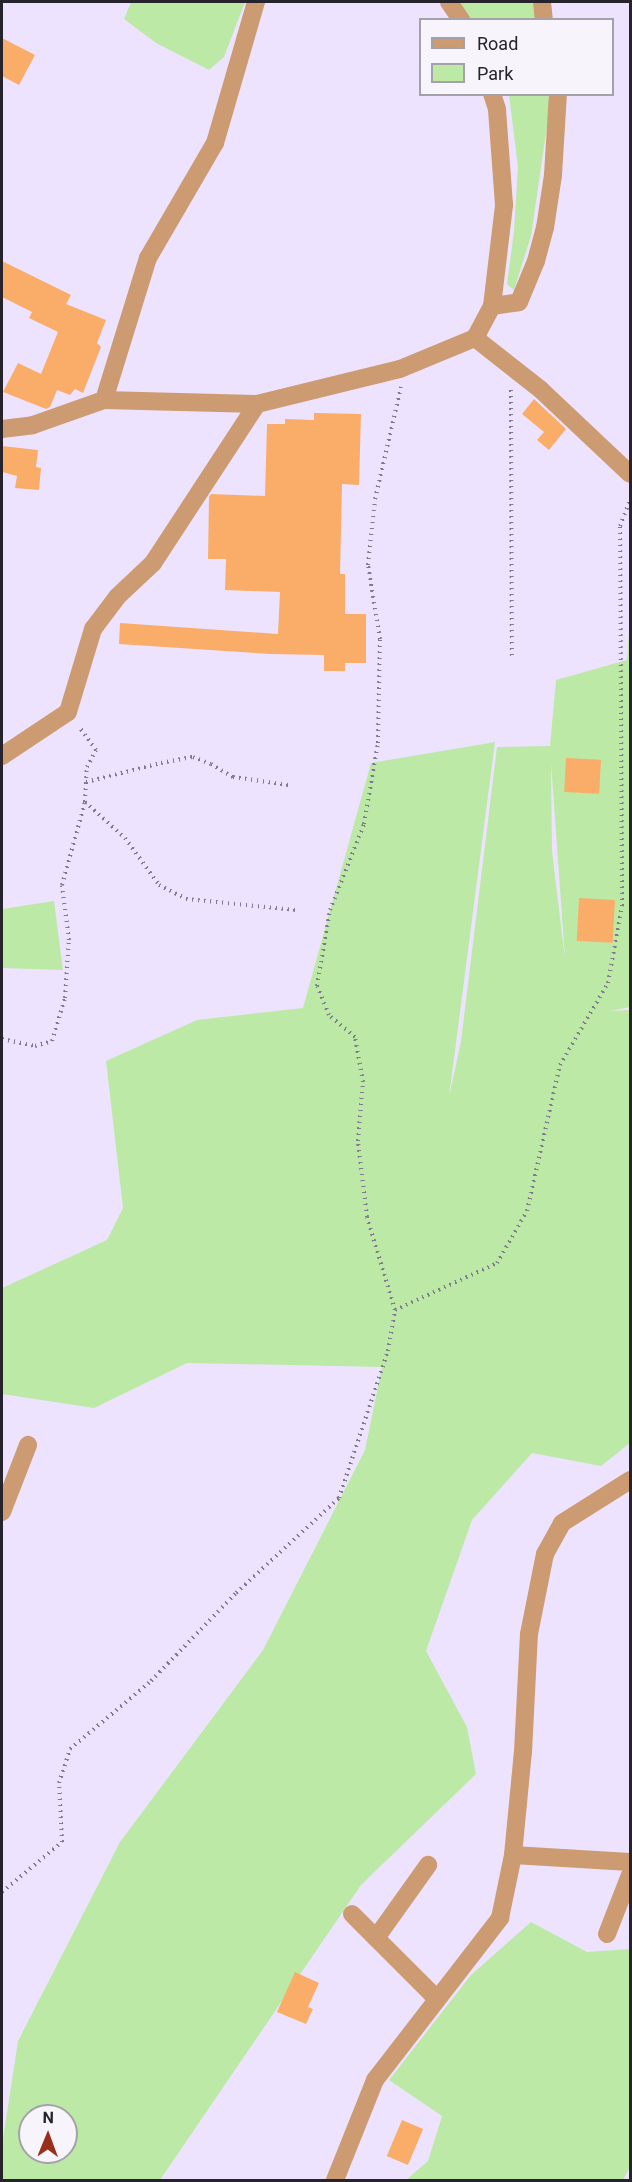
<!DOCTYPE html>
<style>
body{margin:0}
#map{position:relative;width:632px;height:2182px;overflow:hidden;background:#eee3ff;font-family:Roboto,sans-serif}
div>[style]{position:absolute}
.green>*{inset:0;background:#bde9a7}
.building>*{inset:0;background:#f9ad68;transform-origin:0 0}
.path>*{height:4px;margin-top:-2px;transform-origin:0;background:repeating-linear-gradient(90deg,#817a8c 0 1.5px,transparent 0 6px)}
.minor>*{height:18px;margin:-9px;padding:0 9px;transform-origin:9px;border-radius:9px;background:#cd9b71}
span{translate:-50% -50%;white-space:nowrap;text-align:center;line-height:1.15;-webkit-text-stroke:4.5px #f7f5fb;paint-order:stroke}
.frame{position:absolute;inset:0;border:3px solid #27232d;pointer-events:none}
.legend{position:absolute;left:419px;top:18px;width:195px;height:78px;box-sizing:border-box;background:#f7f5fb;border:2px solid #a4a1a9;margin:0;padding:8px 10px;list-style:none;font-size:18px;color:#27232d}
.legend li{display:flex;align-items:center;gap:12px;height:30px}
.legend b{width:30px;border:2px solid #a4a1a9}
.north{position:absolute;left:18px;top:2104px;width:60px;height:60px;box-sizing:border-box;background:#f7f5fb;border:2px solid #a4a1a9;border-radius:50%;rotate:1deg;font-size:16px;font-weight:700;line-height:24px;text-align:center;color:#27232d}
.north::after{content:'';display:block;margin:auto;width:21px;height:27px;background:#992f1b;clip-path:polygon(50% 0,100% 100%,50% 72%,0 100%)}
</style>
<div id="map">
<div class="green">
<div style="clip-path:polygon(131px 2px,245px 2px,224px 57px,209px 70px,156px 43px,124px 19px)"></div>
<div style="clip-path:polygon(455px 2px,534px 2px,537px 19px,466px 19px)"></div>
<div style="clip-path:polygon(509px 95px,548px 95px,550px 106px,531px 236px,514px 290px,507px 284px,514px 231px,518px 167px)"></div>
<div style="clip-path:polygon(evenodd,630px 618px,630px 1007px,611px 1011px,630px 1010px,630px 1443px,601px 1466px,532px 1453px,472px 1520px,426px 1651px,467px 1727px,476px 1774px,361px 1885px,160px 2180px,2px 2180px,2px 2145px,18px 2041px,120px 1842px,263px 1650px,365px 1450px,382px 1367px,187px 1363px,94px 1408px,2px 1394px,2px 1288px,107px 1240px,123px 1208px,106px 1061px,197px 1020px,303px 1008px,371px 763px,495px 742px,449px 1097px,461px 1041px,497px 747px,550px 746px,556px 680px,627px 660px,630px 618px,551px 763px,565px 959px,552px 851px,551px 763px,630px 618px,30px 2116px,66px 2116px,66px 2152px,30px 2152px,30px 2116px)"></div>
<div style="clip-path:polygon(54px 901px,63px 970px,2px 968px,2px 909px)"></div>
<div style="clip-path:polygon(531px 1922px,587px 1952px,630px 1949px,630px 2167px,623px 2180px,406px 2180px,428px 2161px,442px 2116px,389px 2080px,471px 1975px)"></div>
</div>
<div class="building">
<div style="clip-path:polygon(2px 38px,35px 55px,19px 85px,2px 76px)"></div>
<div style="clip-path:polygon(2px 261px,71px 295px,66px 304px,106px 320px,97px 343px,101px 347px,83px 393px,75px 389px,70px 395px,57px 390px,50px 407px,46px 409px,3px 392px,18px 363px,41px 374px,58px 332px,29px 318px,32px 312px,2px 297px)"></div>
<div style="clip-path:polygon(534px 399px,566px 429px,549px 450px,537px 440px,544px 432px,522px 414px)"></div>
<div style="clip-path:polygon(314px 413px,361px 414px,359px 485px,342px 484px,340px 574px,345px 574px,345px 614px,366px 614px,366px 663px,345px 663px,345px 671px,324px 671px,324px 655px,271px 654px,119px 644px,120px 623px,278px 634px,280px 592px,225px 590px,226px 559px,208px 559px,209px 497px,211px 494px,265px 496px,267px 424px,285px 424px,285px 419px,314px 420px)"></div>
<div style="clip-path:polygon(2px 446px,38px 450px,36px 467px,41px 468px,39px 490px,15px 488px,17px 476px,2px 472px)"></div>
<div style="left:566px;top:758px;width:35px;height:34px;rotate:3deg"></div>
<div style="left:579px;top:898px;width:36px;height:43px;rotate:3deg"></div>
<div style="clip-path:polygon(295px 1972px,319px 1983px,308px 2007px,313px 2009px,306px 2024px,277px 2012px)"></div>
<div style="left:402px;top:2120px;width:23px;height:39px;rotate:23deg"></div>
</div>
<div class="path">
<div style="left:511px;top:390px;width:270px;rotate:89.8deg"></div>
<div style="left:86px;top:782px;width:77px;rotate:-14.2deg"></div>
<div style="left:161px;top:763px;width:33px;rotate:-11deg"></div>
<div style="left:193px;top:757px;width:19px;rotate:21deg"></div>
<div style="left:211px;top:764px;width:26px;rotate:31deg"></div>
<div style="left:233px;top:777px;width:56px;rotate:8.3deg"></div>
<div style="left:85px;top:802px;width:54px;rotate:42deg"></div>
<div style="left:125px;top:838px;width:58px;rotate:54.1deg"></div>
<div style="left:159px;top:885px;width:30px;rotate:27deg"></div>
<div style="left:186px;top:899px;width:112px;rotate:5.7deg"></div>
<div style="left:2px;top:1039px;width:34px;rotate:12deg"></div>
<div style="left:35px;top:1046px;width:18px;rotate:-16deg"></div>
<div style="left:52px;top:1041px;width:45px;rotate:-73.2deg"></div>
<div style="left:65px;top:998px;width:58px;rotate:-86.1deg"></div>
<div style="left:69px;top:940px;width:55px;rotate:-97.3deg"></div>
<div style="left:62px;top:885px;width:86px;rotate:-74.5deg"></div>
<div style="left:85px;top:802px;width:35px;rotate:-87deg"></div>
<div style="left:87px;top:767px;width:19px;rotate:-62deg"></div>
<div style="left:96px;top:750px;width:29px;rotate:-126deg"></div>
<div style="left:395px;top:1310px;width:97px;rotate:-106.8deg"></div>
<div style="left:367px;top:1217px;width:77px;rotate:-96.8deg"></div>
<div style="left:358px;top:1141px;width:59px;rotate:-85.2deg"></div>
<div style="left:363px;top:1082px;width:46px;rotate:-100.1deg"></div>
<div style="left:355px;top:1037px;width:34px;rotate:-140deg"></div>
<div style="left:329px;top:1015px;width:31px;rotate:-112deg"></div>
<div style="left:317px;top:986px;width:77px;rotate:-80.3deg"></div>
<div style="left:330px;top:910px;width:92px;rotate:-68.4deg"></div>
<div style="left:364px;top:824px;width:82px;rotate:-80.2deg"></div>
<div style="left:378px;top:743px;width:104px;rotate:-88.9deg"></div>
<div style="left:380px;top:639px;width:75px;rotate:-99.2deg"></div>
<div style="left:368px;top:565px;width:66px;rotate:-83.9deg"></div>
<div style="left:375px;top:499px;width:115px;rotate:-76.9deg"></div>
<div style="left:2px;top:1892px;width:78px;rotate:-39.8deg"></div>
<div style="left:62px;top:1842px;width:59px;rotate:-92.9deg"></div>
<div style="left:59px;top:1783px;width:36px;rotate:-72deg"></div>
<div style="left:70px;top:1749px;width:106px;rotate:-40deg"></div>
<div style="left:151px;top:1681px;width:122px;rotate:-46deg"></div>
<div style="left:236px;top:1593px;width:140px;rotate:-42.7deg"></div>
<div style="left:339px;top:1498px;width:155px;rotate:-71.6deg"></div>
<div style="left:388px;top:1351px;width:42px;rotate:-80.3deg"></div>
<div style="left:395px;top:1310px;width:112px;rotate:-24.7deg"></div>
<div style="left:497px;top:1263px;width:60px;rotate:-60deg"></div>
<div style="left:527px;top:1211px;width:150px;rotate:-77.3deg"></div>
<div style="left:560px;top:1065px;width:95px;rotate:-59.7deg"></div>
<div style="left:608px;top:983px;width:78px;rotate:-79.7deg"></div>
<div style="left:622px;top:906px;width:380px;rotate:-90.3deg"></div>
<div style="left:620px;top:526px;width:28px;rotate:-69deg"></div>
</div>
<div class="minor">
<div style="left:449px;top:2px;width:22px;rotate:56deg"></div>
<div style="left:542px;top:2px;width:18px;rotate:84deg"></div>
<div style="left:492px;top:306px;width:27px;rotate:-8deg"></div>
<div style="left:519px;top:302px;width:44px;rotate:-67.5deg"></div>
<div style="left:536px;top:261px;width:34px;rotate:-75deg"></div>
<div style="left:545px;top:228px;width:54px;rotate:-81.4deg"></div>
<div style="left:553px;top:175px;width:81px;rotate:-86.5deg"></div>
<div style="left:475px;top:338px;width:84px;rotate:38.2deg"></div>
<div style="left:541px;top:390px;width:122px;rotate:43.3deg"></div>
<div style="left:104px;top:400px;width:149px;rotate:-72.8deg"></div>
<div style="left:148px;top:258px;width:133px;rotate:-59.8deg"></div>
<div style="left:215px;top:143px;width:147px;rotate:-73.8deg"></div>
<div style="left:2px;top:429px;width:31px;rotate:-7deg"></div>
<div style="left:33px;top:425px;width:75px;rotate:-19.4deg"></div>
<div style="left:104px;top:400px;width:153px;rotate:1.5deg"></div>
<div style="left:257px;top:404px;width:147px;rotate:-13.8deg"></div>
<div style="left:400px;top:369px;width:81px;rotate:-22.5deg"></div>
<div style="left:475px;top:338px;width:36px;rotate:-62deg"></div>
<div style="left:492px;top:306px;width:102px;rotate:-83.2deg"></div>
<div style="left:504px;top:205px;width:96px;rotate:-94.2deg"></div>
<div style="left:497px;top:109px;width:16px;rotate:-108deg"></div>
<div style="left:2px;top:756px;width:79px;rotate:-33.7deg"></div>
<div style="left:68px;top:712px;width:87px;rotate:-73.2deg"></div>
<div style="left:93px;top:629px;width:41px;rotate:-52.9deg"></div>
<div style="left:118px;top:596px;width:48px;rotate:-43.3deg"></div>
<div style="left:153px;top:563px;width:190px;rotate:-56.8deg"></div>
<div style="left:2px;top:1512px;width:72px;rotate:-68.8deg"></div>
<div style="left:513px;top:1855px;width:117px;rotate:3.4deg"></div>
<div style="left:352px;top:1914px;width:119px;rotate:45deg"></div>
<div style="left:607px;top:1934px;width:63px;rotate:-68.7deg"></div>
<div style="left:376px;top:1938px;width:90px;rotate:-54.5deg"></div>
<div style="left:335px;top:2180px;width:108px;rotate:-68.2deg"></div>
<div style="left:375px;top:2080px;width:205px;rotate:-52.3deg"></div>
<div style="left:500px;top:1918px;width:64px;rotate:-78.3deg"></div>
<div style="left:513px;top:1855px;width:103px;rotate:-84.5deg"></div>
<div style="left:523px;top:1752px;width:118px;rotate:-87.1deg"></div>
<div style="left:529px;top:1634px;width:82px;rotate:-78.7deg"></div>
<div style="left:545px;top:1554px;width:35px;rotate:-61deg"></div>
<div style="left:562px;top:1523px;width:80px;rotate:-32.3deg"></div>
</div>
<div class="frame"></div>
<ul class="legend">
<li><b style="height:8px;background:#cd9b71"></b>Road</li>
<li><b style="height:16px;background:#bde9a7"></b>Park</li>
</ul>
<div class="north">N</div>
</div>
